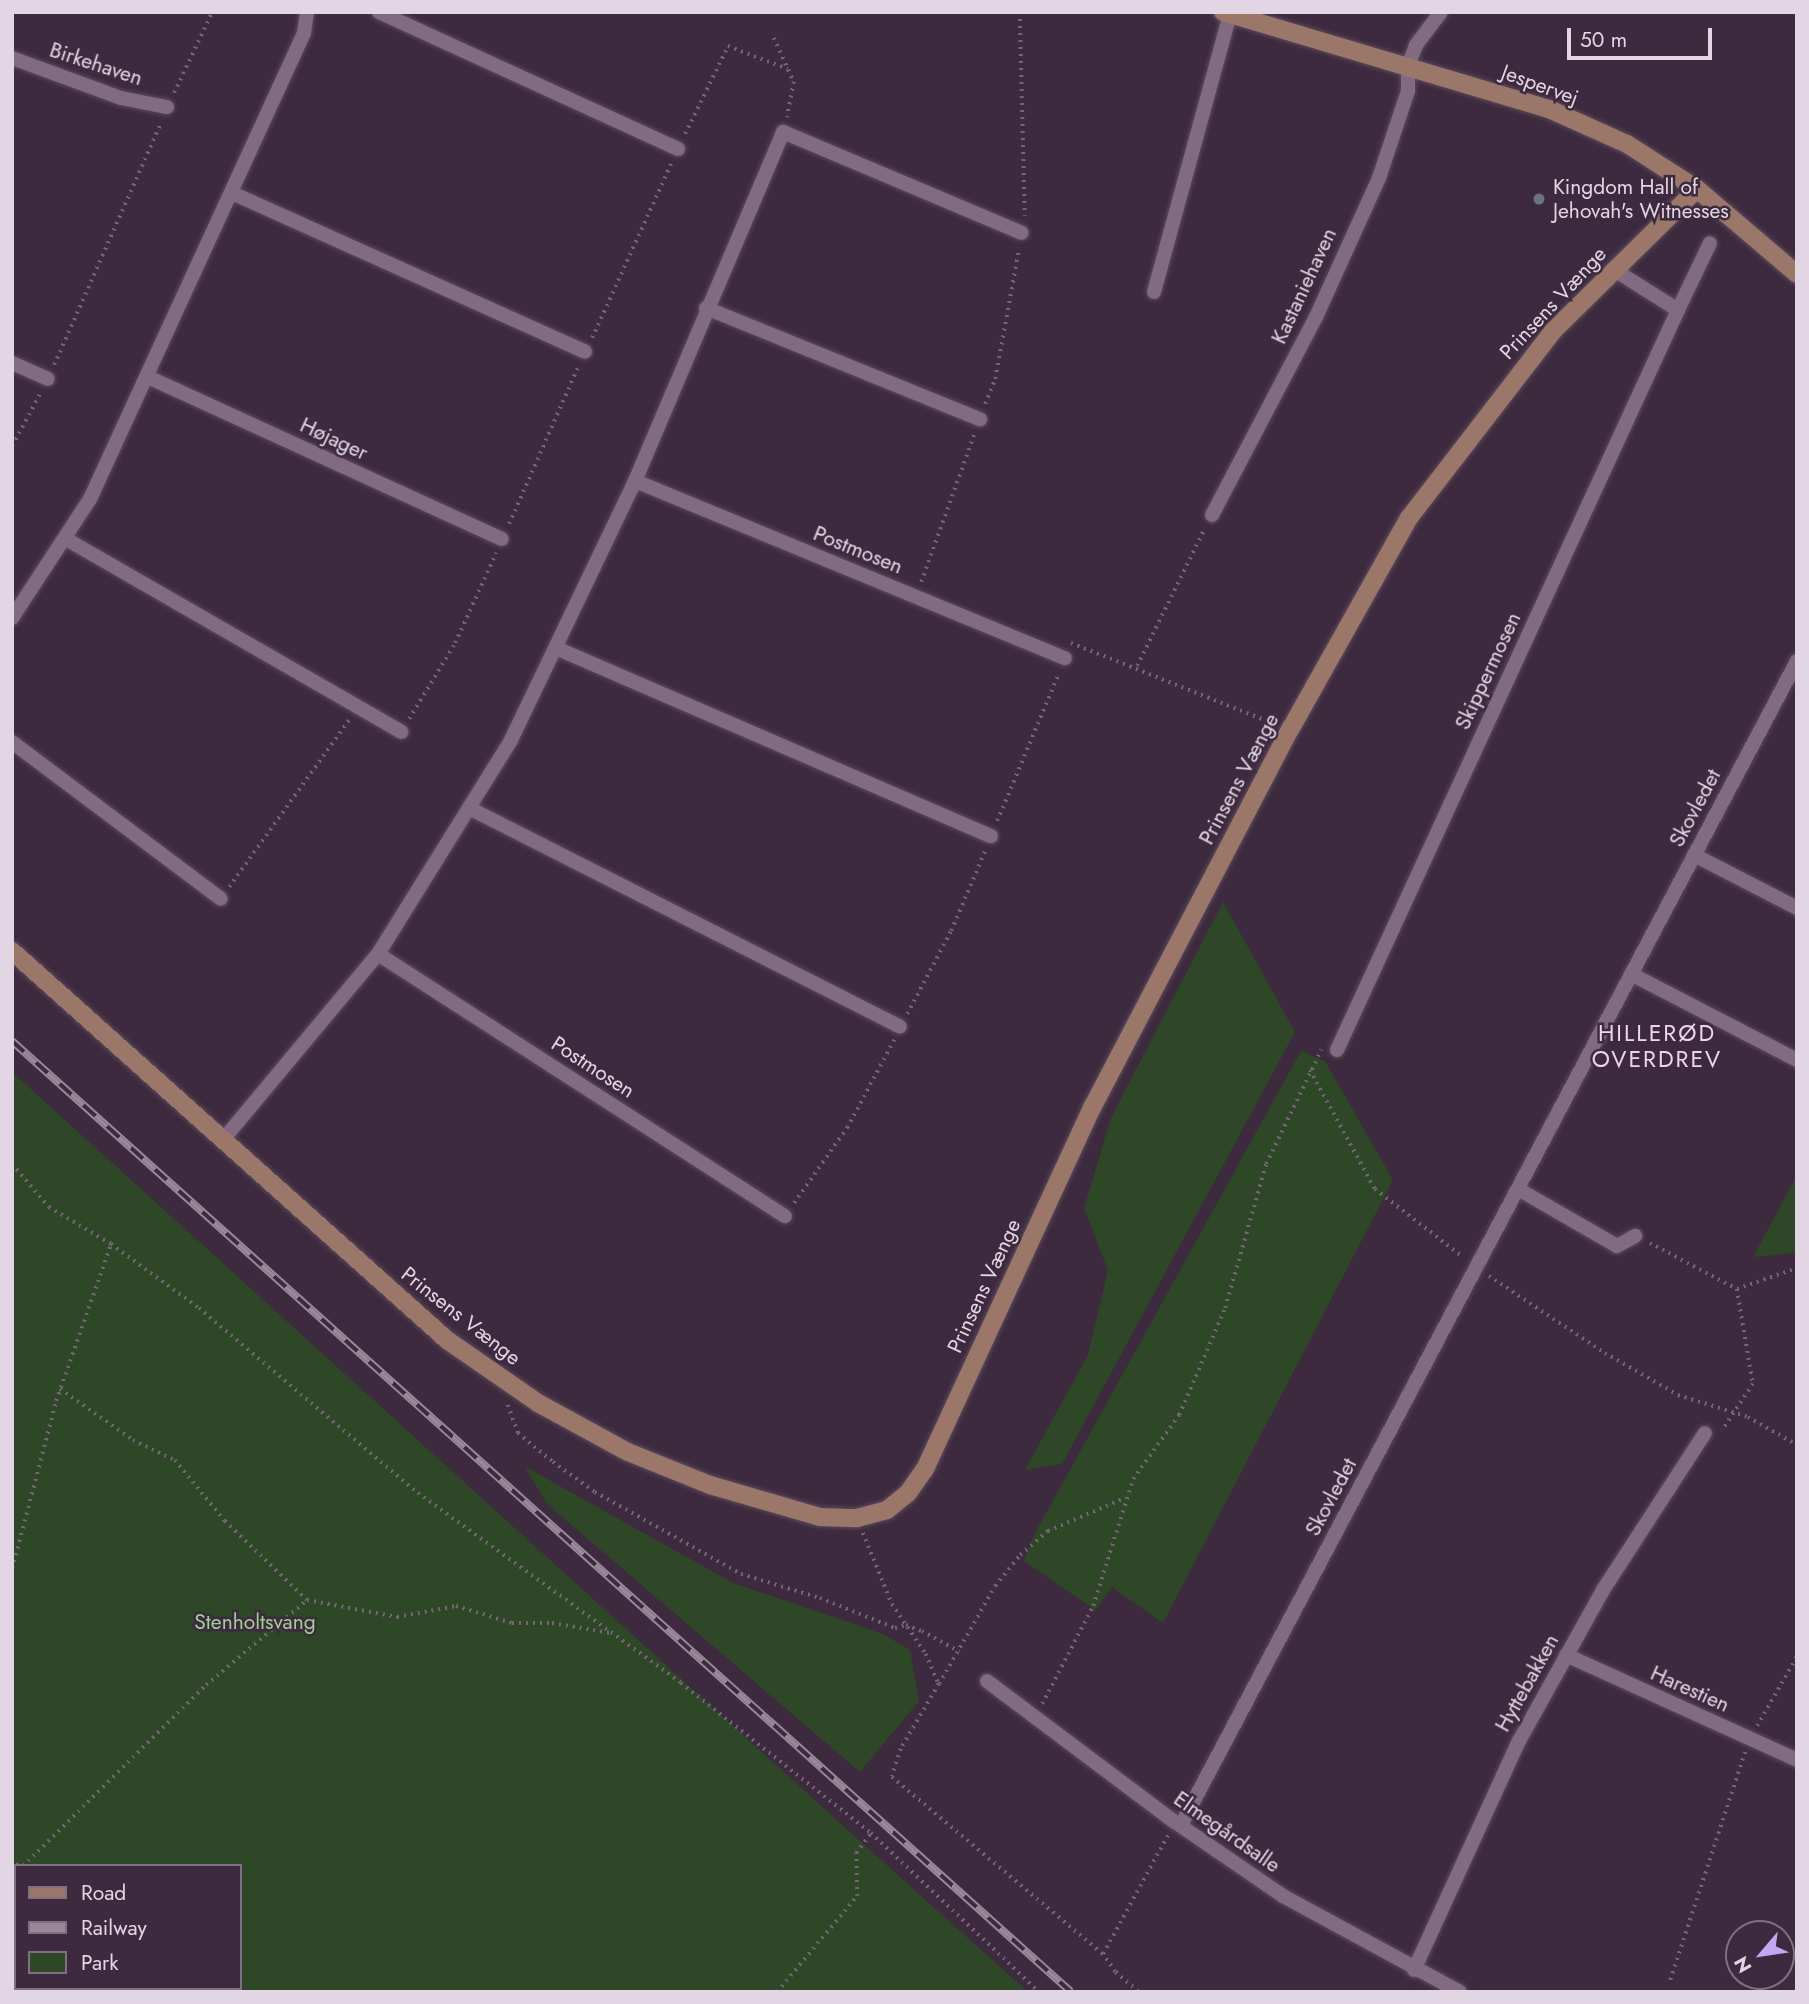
<!DOCTYPE html>
<meta charset="utf-8">
<style>
body{margin:0}
#map{position:relative;width:1809px;height:2004px;overflow:hidden;background:#3e2a3f;font-family:Jost,sans-serif}
div>[style]{position:absolute}
.green>*{inset:0;background:#2d4727}
.path>*{height:3.5px;margin-top:-1.75px;transform-origin:0;background:repeating-linear-gradient(90deg,#756476 0 2px,transparent 0 7px)}
.roads{filter:drop-shadow(0 0 2px #5a495b) drop-shadow(0 0 2px #5a495b)}
.street>*{height:14px;margin:-7px;padding:0 7px;transform-origin:7px;border-radius:7px;background:#816a82}
.secondary>*{height:18px;margin:-9px;padding:0 9px;transform-origin:9px;border-radius:9px;background:#9a7769}
.rail>*{height:8px;margin-top:-4px;transform-origin:0;background:repeating-linear-gradient(90deg,#3e2a3f 0 16px,#988899 0 32px);box-sizing:border-box;border-block:2px solid #988899}
.dots>*{width:19px;height:19px;translate:-50% -50%;box-sizing:border-box;border:4px solid #3e2a3f;border-radius:50%}
span{translate:-50% -50%;white-space:nowrap;text-align:center;line-height:1.15;-webkit-text-stroke:5px #3e2a3f;paint-order:stroke}
.street-label{font-size:21px;color:#e3d6e4}
.poi-label{font-size:21px;color:#e3d6e4}
.left{translate:0 -50%;text-align:left}
.park-label{font-size:21px;color:#a0cf94}
.neighbourhood-label{font-size:23px;color:#eed4ef;letter-spacing:2px}
.frame{position:absolute;inset:0;border:14px solid #e3d6e4;pointer-events:none}
.legend{position:absolute;left:14px;top:1864px;width:228px;height:126px;box-sizing:border-box;background:#3e2a3f;border:2px solid #806f81;margin:0;padding:9px 12px;list-style:none;font-size:21px;color:#e3d6e4}
.legend li{display:flex;align-items:center;gap:14px;height:35px}
.legend b{width:35px;border:2px solid #806f81}
.north{position:absolute;left:1725px;top:1920px;width:70px;height:70px;box-sizing:border-box;background:#3e2a3f;border:2px solid #806f81;border-radius:50%;rotate:241deg;font-size:19px;font-weight:700;line-height:28px;text-align:center;color:#e3d6e4}
.north::after{content:'';display:block;margin:auto;width:24px;height:32px;background:#c4a7f1;clip-path:polygon(50% 0,100% 100%,50% 72%,0 100%)}
.scale{position:absolute;left:1567px;top:28px;width:145px;height:32px;box-sizing:border-box;border:4px solid #e3d6e4;border-top:0;padding-left:9px;font-size:21px;line-height:24px;white-space:nowrap;color:#e3d6e4;-webkit-text-stroke:5px #3e2a3f;paint-order:stroke}
</style>
<div id="map">
<div class="green">
<div style="clip-path:polygon(1223px 902px,1295px 1032px,1062px 1464px,1025px 1470px,1088px 1355px,1108px 1270px,1084px 1208px,1111px 1118px)"></div>
<div style="clip-path:polygon(1301px 1051px,1325px 1061px,1393px 1180px,1163px 1623px,1112px 1587px,1095px 1610px,1024px 1561px,1034px 1535px)"></div>
<div style="clip-path:polygon(evenodd,12px 1072px,861px 1842px,1028px 1992px,12px 1992px,12px 1072px,16px 1866px,240px 1866px,240px 1988px,16px 1988px,16px 1866px)"></div>
<div style="clip-path:polygon(1797px 1175px,1797px 1252px,1753px 1257px)"></div>
<div style="clip-path:polygon(524px 1466px,733px 1583px,883px 1634px,910px 1650px,919px 1701px,860px 1772px,548px 1505px)"></div>
</div>
<div class="path">
<div style="left:1020px;top:12px;width:204px;rotate:88.6deg"></div>
<div style="left:774px;top:38px;width:48px;rotate:65.6deg"></div>
<div style="left:794px;top:82px;width:36px;rotate:101deg"></div>
<div style="left:174px;top:93px;width:89px;rotate:-64.9deg"></div>
<div style="left:685px;top:134px;width:98px;rotate:-64deg"></div>
<div style="left:728px;top:46px;width:64px;rotate:21deg"></div>
<div style="left:592px;top:338px;width:191px;rotate:-65.6deg"></div>
<div style="left:54px;top:365px;width:266px;rotate:-66.2deg"></div>
<div style="left:985px;top:404px;width:27px;rotate:-68deg"></div>
<div style="left:995px;top:379px;width:133px;rotate:-79.6deg"></div>
<div style="left:12px;top:446px;width:59px;rotate:-61.7deg"></div>
<div style="left:509px;top:524px;width:171px;rotate:-66.3deg"></div>
<div style="left:921px;top:582px;width:156px;rotate:-70.2deg"></div>
<div style="left:1071px;top:643px;width:219px;rotate:21.7deg"></div>
<div style="left:1137px;top:666px;width:152px;rotate:-63.8deg"></div>
<div style="left:409px;top:719px;width:89px;rotate:-58.8deg"></div>
<div style="left:455px;top:643px;width:99px;rotate:-65.5deg"></div>
<div style="left:997px;top:821px;width:160px;rotate:-67.3deg"></div>
<div style="left:229px;top:887px;width:206px;rotate:-54.3deg"></div>
<div style="left:907px;top:1014px;width:94px;rotate:-62.1deg"></div>
<div style="left:951px;top:931px;width:87px;rotate:-67deg"></div>
<div style="left:1310px;top:1070px;width:136px;rotate:61.4deg"></div>
<div style="left:1375px;top:1189px;width:111px;rotate:37.7deg"></div>
<div style="left:12px;top:1164px;width:57px;rotate:49.3deg"></div>
<div style="left:49px;top:1207px;width:72px;rotate:30.8deg"></div>
<div style="left:111px;top:1244px;width:109px;rotate:36deg"></div>
<div style="left:199px;top:1308px;width:287px;rotate:40.2deg"></div>
<div style="left:418px;top:1493px;width:324px;rotate:35.8deg"></div>
<div style="left:681px;top:1683px;width:242px;rotate:38.3deg"></div>
<div style="left:871px;top:1833px;width:231px;rotate:43.4deg"></div>
<div style="left:794px;top:1203px;width:92px;rotate:-54.8deg"></div>
<div style="left:847px;top:1128px;width:100px;rotate:-61.9deg"></div>
<div style="left:1650px;top:1243px;width:98px;rotate:27.9deg"></div>
<div style="left:1737px;top:1289px;width:96px;rotate:80.4deg"></div>
<div style="left:1753px;top:1384px;width:56px;rotate:123.4deg"></div>
<div style="left:1489px;top:1276px;width:139px;rotate:33.6deg"></div>
<div style="left:1605px;top:1353px;width:84px;rotate:29.9deg"></div>
<div style="left:1678px;top:1395px;width:73px;rotate:17.4deg"></div>
<div style="left:1748px;top:1417px;width:56px;rotate:29.7deg"></div>
<div style="left:1737px;top:1289px;width:64px;rotate:-19.3deg"></div>
<div style="left:60px;top:1389px;width:89px;rotate:34.9deg"></div>
<div style="left:133px;top:1440px;width:47px;rotate:25.5deg"></div>
<div style="left:175px;top:1460px;width:79px;rotate:50.7deg"></div>
<div style="left:225px;top:1521px;width:114px;rotate:43.9deg"></div>
<div style="left:508px;top:1405px;width:30px;rotate:70deg"></div>
<div style="left:518px;top:1433px;width:45px;rotate:39.6deg"></div>
<div style="left:553px;top:1462px;width:52px;rotate:35.5deg"></div>
<div style="left:595px;top:1492px;width:167px;rotate:29.3deg"></div>
<div style="left:741px;top:1574px;width:83px;rotate:16.9deg"></div>
<div style="left:820px;top:1598px;width:81px;rotate:21.8deg"></div>
<div style="left:895px;top:1628px;width:11px;rotate:-15deg"></div>
<div style="left:906px;top:1625px;width:17px;rotate:21deg"></div>
<div style="left:922px;top:1631px;width:43px;rotate:28.9deg"></div>
<div style="left:863px;top:1533px;width:77px;rotate:67.8deg"></div>
<div style="left:892px;top:1604px;width:60px;rotate:55.8deg"></div>
<div style="left:926px;top:1654px;width:33px;rotate:67deg"></div>
<div style="left:939px;top:1684px;width:75px;rotate:120.3deg"></div>
<div style="left:901px;top:1749px;width:29px;rotate:108deg"></div>
<div style="left:892px;top:1777px;width:275px;rotate:40deg"></div>
<div style="left:12px;top:1569px;width:174px;rotate:-75.3deg"></div>
<div style="left:56px;top:1401px;width:166px;rotate:-70.7deg"></div>
<div style="left:939px;top:1684px;width:113px;rotate:-60.3deg"></div>
<div style="left:995px;top:1586px;width:40px;rotate:-51deg"></div>
<div style="left:1020px;top:1555px;width:37px;rotate:-41deg"></div>
<div style="left:1048px;top:1531px;width:84px;rotate:-23.2deg"></div>
<div style="left:1042px;top:1704px;width:110px;rotate:-62.5deg"></div>
<div style="left:1093px;top:1606px;width:133px;rotate:-72.5deg"></div>
<div style="left:1133px;top:1479px;width:79px;rotate:-54.3deg"></div>
<div style="left:1179px;top:1415px;width:116px;rotate:-66.7deg"></div>
<div style="left:1225px;top:1308px;width:150px;rotate:-74.1deg"></div>
<div style="left:1266px;top:1164px;width:127px;rotate:-64.2deg"></div>
<div style="left:1757px;top:1726px;width:81px;rotate:-60.3deg"></div>
<div style="left:12px;top:1858px;width:10px;rotate:53deg"></div>
<div style="left:23px;top:1866px;width:257px;rotate:-44.7deg"></div>
<div style="left:206px;top:1685px;width:132px;rotate:-40.1deg"></div>
<div style="left:307px;top:1600px;width:92px;rotate:10.7deg"></div>
<div style="left:397px;top:1617px;width:60px;rotate:-10.6deg"></div>
<div style="left:456px;top:1606px;width:59px;rotate:16.9deg"></div>
<div style="left:512px;top:1623px;width:40px"></div>
<div style="left:552px;top:1623px;width:59px;rotate:9.8deg"></div>
<div style="left:12px;top:1874px;width:4px;rotate:-27deg"></div>
<div style="left:1670px;top:1980px;width:240px;rotate:-71.8deg"></div>
<div style="left:72px;top:1988px;width:4px;rotate:63deg"></div>
<div style="left:777px;top:1992px;width:125px;rotate:-50.2deg"></div>
<div style="left:857px;top:1896px;width:43px;rotate:-91.3deg"></div>
<div style="left:856px;top:1853px;width:25px;rotate:-53deg"></div>
<div style="left:1138px;top:1992px;width:30px;rotate:-139deg"></div>
<div style="left:1115px;top:1972px;width:22px;rotate:-124deg"></div>
<div style="left:1103px;top:1954px;width:136px;rotate:-61.4deg"></div>
</div>
<div class="roads">
<div class="street">
<div style="left:379px;top:12px;width:329px;rotate:24.6deg"></div>
<div style="left:12px;top:58px;width:116px;rotate:20.2deg"></div>
<div style="left:121px;top:98px;width:47px;rotate:11.1deg"></div>
<div style="left:232px;top:193px;width:387px;rotate:24.2deg"></div>
<div style="left:1154px;top:292px;width:288px;rotate:-74.7deg"></div>
<div style="left:706px;top:308px;width:296px;rotate:22.1deg"></div>
<div style="left:1678px;top:310px;width:74px;rotate:-64.5deg"></div>
<div style="left:12px;top:363px;width:39px;rotate:24deg"></div>
<div style="left:148px;top:377px;width:389px;rotate:24.6deg"></div>
<div style="left:635px;top:481px;width:465px;rotate:22.4deg"></div>
<div style="left:1212px;top:515px;width:224px;rotate:-62.3deg"></div>
<div style="left:1316px;top:317px;width:153px;rotate:-65.6deg"></div>
<div style="left:1379px;top:178px;width:92px;rotate:-71.6deg"></div>
<div style="left:1408px;top:91px;width:25px;rotate:-90deg"></div>
<div style="left:1408px;top:66px;width:22px;rotate:-69deg"></div>
<div style="left:1416px;top:45px;width:41px;rotate:-52.9deg"></div>
<div style="left:66px;top:539px;width:387px;rotate:29.9deg"></div>
<div style="left:12px;top:618px;width:142px;rotate:-56.8deg"></div>
<div style="left:90px;top:499px;width:513px;rotate:-65.33deg"></div>
<div style="left:304px;top:33px;width:21px;rotate:-82deg"></div>
<div style="left:556px;top:648px;width:474px;rotate:23.4deg"></div>
<div style="left:12px;top:742px;width:261px;rotate:36.9deg"></div>
<div style="left:469px;top:808px;width:483px;rotate:26.9deg"></div>
<div style="left:1694px;top:855px;width:116px;rotate:27.2deg"></div>
<div style="left:378px;top:954px;width:484px;rotate:32.8deg"></div>
<div style="left:1631px;top:974px;width:187px;rotate:27.4deg"></div>
<div style="left:1337px;top:1050px;width:815px;rotate:-65.26deg"></div>
<div style="left:1678px;top:310px;width:77px;rotate:-147.8deg"></div>
<div style="left:222px;top:1141px;width:244px;rotate:-50.2deg"></div>
<div style="left:378px;top:954px;width:252px;rotate:-58.1deg"></div>
<div style="left:511px;top:740px;width:287px;rotate:-64.4deg"></div>
<div style="left:635px;top:481px;width:379px;rotate:-67deg"></div>
<div style="left:783px;top:132px;width:259px;rotate:22.9deg"></div>
<div style="left:1518px;top:1189px;width:114px;rotate:29.9deg"></div>
<div style="left:1617px;top:1246px;width:21px;rotate:-29deg"></div>
<div style="left:1566px;top:1655px;width:254px;rotate:24.4deg"></div>
<div style="left:987px;top:1681px;width:235px;rotate:36.9deg"></div>
<div style="left:1175px;top:1822px;width:131px;rotate:34.4deg"></div>
<div style="left:1283px;top:1896px;width:201px;rotate:28.5deg"></div>
<div style="left:1181px;top:1825px;width:1317px;rotate:-62.11deg"></div>
<div style="left:1414px;top:1970px;width:252px;rotate:-65.4deg"></div>
<div style="left:1519px;top:1741px;width:173px;rotate:-60.9deg"></div>
<div style="left:1603px;top:1590px;width:187px;rotate:-57deg"></div>
</div>
<div class="secondary">
<div style="left:1223px;top:12px;width:340px;rotate:16.6deg"></div>
<div style="left:1549px;top:109px;width:85px;rotate:24.2deg"></div>
<div style="left:1627px;top:144px;width:83px;rotate:32.7deg"></div>
<div style="left:1697px;top:189px;width:131px;rotate:40.4deg"></div>
<div style="left:12px;top:951px;width:584px;rotate:41.8deg"></div>
<div style="left:447px;top:1340px;width:111px;rotate:34.7deg"></div>
<div style="left:538px;top:1403px;width:102px;rotate:28.6deg"></div>
<div style="left:628px;top:1452px;width:88px;rotate:21.9deg"></div>
<div style="left:710px;top:1485px;width:115px;rotate:16.2deg"></div>
<div style="left:820px;top:1517px;width:37px;rotate:2deg"></div>
<div style="left:857px;top:1518px;width:31px;rotate:-15deg"></div>
<div style="left:887px;top:1510px;width:27px;rotate:-39deg"></div>
<div style="left:908px;top:1493px;width:29px;rotate:-55deg"></div>
<div style="left:925px;top:1469px;width:400px;rotate:-65.2deg"></div>
<div style="left:1093px;top:1106px;width:427px;rotate:-62.4deg"></div>
<div style="left:1291px;top:728px;width:241px;rotate:-60.7deg"></div>
<div style="left:1409px;top:518px;width:236px;rotate:-52.4deg"></div>
<div style="left:1553px;top:331px;width:202px;rotate:-44.6deg"></div>
</div>
</div>
<div class="rail">
<div style="left:12px;top:1041px;width:1423px;rotate:41.92deg"></div>
</div>
<div class="dots">
<div style="left:1539px;top:199px;background:#6b7280"></div>
</div>
<div class="street-label">
<span style="left:96px;top:64px;rotate:18deg">Birkehaven</span>
<span style="left:1540px;top:85px;rotate:20deg">Jespervej</span>
<span style="left:1304px;top:286px;rotate:-65deg">Kastaniehaven</span>
<span style="left:1553px;top:303px;rotate:-47deg">Prinsens Vænge</span>
<span style="left:334px;top:439px;rotate:25deg">Højager</span>
<span style="left:858px;top:550px;rotate:22deg">Postmosen</span>
<span style="left:1488px;top:671px;rotate:-65deg">Skippermosen</span>
<span style="left:1239px;top:779px;rotate:-62deg">Prinsens Vænge</span>
<span style="left:1695px;top:808px;rotate:-62deg">Skovledet</span>
<span style="left:593px;top:1067px;rotate:33deg">Postmosen</span>
<span style="left:984px;top:1286px;rotate:-65deg">Prinsens Vænge</span>
<span style="left:461px;top:1316px;rotate:38deg">Prinsens Vænge</span>
<span style="left:1331px;top:1497px;rotate:-62deg">Skovledet</span>
<span style="left:1527px;top:1683px;rotate:-61deg">Hyttebakken</span>
<span style="left:1690px;top:1689px;rotate:24deg">Harestien</span>
<span style="left:1227px;top:1832px;rotate:35deg">Elmegårdsalle</span>
</div>
<div class="poi-label">
<span class="left" style="left:1553px;top:199px">Kingdom Hall of<br>Jehovah's Witnesses</span>
</div>
<div class="park-label">
<span style="left:255px;top:1622px">Stenholtsvang</span>
</div>
<div class="neighbourhood-label">
<span style="left:1657px;top:1046px">HILLERØD<br>OVERDREV</span>
</div>
<div class="frame"></div>
<ul class="legend">
<li><b style="height:9px;background:#9a7769"></b>Road</li>
<li><b style="height:9px;background:#988899"></b>Railway</li>
<li><b style="height:19px;background:#2d4727"></b>Park</li>
</ul>
<div class="north">N</div>
<div class="scale">50 m</div>
</div>
